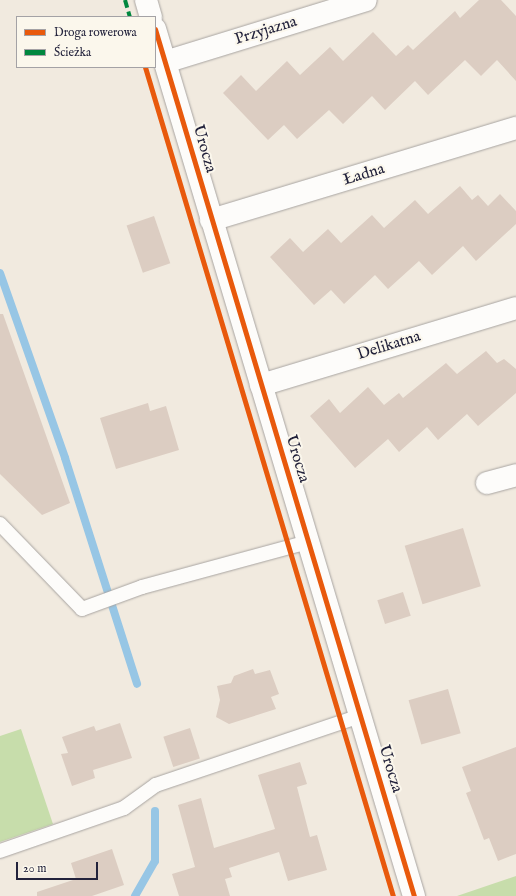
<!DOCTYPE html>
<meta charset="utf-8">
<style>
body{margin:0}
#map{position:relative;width:516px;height:896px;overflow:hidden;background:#f1eadf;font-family:"IM FELL English",serif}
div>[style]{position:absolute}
.green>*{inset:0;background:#c7ddab}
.stream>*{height:8px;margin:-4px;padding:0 4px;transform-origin:4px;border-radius:4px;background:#97c6e5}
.building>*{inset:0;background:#dccdc2;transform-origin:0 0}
.roads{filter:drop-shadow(0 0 1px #a8a4a1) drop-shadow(0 0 1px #a8a4a1)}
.service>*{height:14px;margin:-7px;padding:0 7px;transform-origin:7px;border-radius:7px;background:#fdfcfa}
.minor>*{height:22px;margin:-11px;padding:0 11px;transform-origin:11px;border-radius:11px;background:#fdfcfa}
.quiet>*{height:4px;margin-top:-2px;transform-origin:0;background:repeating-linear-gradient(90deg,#00873e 0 8px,transparent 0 12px)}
.cycleway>*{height:5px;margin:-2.5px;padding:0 2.5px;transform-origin:2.5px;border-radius:2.5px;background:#e8590c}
span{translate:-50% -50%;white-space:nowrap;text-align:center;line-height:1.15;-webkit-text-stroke:4px #fbf7ec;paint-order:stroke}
.street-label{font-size:16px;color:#22223b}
.legend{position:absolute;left:16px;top:16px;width:140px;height:52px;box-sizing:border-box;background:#fbf7ec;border:1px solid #a4a2a5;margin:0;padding:5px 7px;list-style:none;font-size:12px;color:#22223b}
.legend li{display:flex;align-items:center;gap:8px;height:20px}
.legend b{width:20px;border:1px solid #a4a2a5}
.scale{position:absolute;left:16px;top:862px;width:82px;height:18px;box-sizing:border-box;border:2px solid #22223b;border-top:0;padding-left:5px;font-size:12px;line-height:14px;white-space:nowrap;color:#22223b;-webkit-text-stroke:3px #fbf7ec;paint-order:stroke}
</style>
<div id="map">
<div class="green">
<div style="clip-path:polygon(21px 729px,53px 824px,0 842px,0 736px)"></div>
<div style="clip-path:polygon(516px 876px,516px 896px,457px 896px)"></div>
</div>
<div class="stream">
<div style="left:0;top:273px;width:196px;rotate:70.6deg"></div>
<div style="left:65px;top:458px;width:237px;rotate:72.3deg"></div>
<div style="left:135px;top:896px;width:40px;rotate:-60.3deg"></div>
<div style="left:155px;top:861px;width:50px;rotate:-90deg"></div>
</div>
<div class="building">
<div style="clip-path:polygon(479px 0,501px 0,516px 16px,516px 81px,497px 60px,481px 76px,465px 60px,428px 95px,415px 81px,385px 110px,372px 96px,343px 124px,329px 110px,297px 139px,284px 125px,268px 140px,223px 93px,241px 75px,256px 91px,287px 61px,300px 75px,330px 47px,343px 61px,373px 32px,396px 56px,408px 45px,413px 50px,455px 11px,460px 18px)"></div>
<div style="clip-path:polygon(460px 186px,472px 200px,478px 195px,488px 206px,500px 194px,516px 211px,516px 224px,476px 261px,463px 246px,432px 275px,419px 261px,388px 289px,375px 275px,344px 304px,331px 290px,314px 305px,270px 257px,290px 238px,303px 252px,328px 229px,341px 243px,372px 215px,384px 228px,415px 200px,428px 214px)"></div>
<div style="left:154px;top:216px;width:50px;height:29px;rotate:71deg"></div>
<div style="clip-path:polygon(0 314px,3px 314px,70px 503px,42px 515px,0 474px)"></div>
<div style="clip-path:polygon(486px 351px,497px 363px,504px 359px,516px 369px,516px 393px,478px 426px,467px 414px,438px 440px,427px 427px,399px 452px,388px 439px,355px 468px,310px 416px,329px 399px,340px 413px,368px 387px,384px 405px,399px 393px,403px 398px,446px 363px,457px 374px)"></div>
<div style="clip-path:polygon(148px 403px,150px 411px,166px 406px,179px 450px,116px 469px,100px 418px)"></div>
<div style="left:463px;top:528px;width:61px;height:61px;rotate:73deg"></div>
<div style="left:403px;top:592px;width:25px;height:27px;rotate:72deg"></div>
<div style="clip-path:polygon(253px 669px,255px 674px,270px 670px,279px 694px,271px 697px,276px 709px,229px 724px,216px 717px,220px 700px,217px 686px,231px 683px,234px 676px)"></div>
<div style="left:448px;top:689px;width:46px;height:41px;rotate:74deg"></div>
<div style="clip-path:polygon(120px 723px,132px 758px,93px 770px,95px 778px,72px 786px,61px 754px,68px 753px,62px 737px,94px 726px,96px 731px)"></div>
<div style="left:190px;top:728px;width:32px;height:28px;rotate:72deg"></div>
<div style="clip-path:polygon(516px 747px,516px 854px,498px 861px,489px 838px,484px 840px,475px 816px,466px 793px,471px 791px,462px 767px)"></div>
<div style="clip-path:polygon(300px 762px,307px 784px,297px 787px,310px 837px,317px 835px,327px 870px,288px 881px,279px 852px,229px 868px,232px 877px,225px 879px,230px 896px,179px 896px,172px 874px,195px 867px,178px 805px,201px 798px,214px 848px,275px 829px,258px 775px)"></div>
<div style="clip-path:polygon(112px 849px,124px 885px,92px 896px,37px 896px,37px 892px,76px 879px,71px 863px)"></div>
</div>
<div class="roads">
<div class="service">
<div style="left:0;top:524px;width:118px;rotate:46deg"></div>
<div style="left:82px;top:609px;width:64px;rotate:-20.1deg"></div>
<div style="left:142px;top:587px;width:172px;rotate:-15.2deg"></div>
<div style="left:0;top:851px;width:131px;rotate:-19.1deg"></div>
<div style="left:124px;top:808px;width:39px;rotate:-36deg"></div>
<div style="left:156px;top:785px;width:215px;rotate:-18.7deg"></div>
</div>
<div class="minor">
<div style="left:146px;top:0;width:18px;rotate:74deg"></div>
<div style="left:155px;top:29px;width:905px;rotate:73.37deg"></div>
<div style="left:165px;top:62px;width:210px;rotate:-17.1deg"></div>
<div style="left:211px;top:220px;width:319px;rotate:-16.8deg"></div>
<div style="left:261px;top:385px;width:266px;rotate:-16.8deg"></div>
<div style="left:487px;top:483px;width:30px;rotate:-15deg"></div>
</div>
</div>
<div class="quiet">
<div style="left:125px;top:0;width:18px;rotate:74deg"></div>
</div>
<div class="cycleway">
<div style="left:155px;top:29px;width:905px;rotate:73.37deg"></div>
<div style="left:145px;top:67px;width:865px;rotate:73.35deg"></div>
</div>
<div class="street-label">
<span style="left:266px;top:31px;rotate:-17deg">Przyjazna</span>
<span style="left:204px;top:149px;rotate:74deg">Urocza</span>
<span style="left:364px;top:175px;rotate:-17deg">Ładna</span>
<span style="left:389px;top:346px;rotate:-17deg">Delikatna</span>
<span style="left:297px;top:459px;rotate:73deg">Urocza</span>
<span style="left:390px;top:769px;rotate:73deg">Urocza</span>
</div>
<ul class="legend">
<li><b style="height:5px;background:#e8590c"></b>Droga rowerowa</li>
<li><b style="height:5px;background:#00873e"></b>Ścieżka</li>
</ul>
<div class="scale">20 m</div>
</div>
